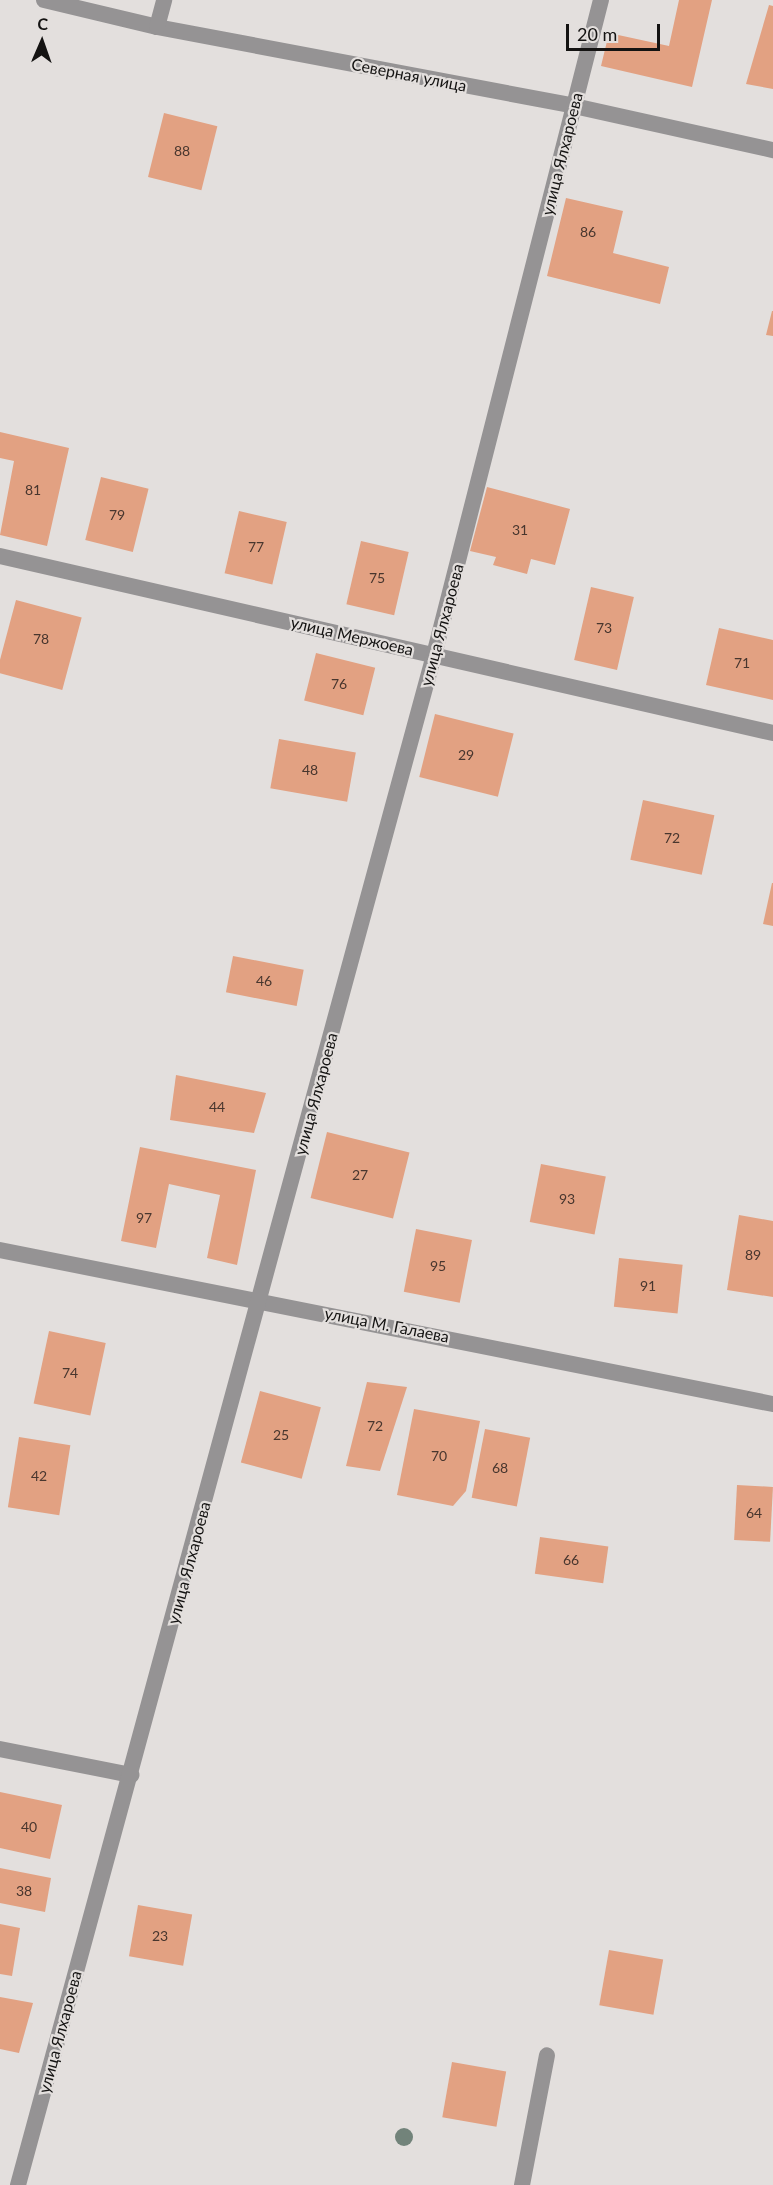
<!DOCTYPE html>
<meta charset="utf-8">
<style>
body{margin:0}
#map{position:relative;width:773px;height:2185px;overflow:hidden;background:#e3dfdd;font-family:Lato,sans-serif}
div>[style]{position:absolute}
.building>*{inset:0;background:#e2a182;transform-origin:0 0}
.service>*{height:16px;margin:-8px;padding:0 8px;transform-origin:8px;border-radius:8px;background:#959394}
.minor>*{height:16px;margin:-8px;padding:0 8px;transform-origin:8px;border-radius:8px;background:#959394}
.trees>*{width:18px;height:18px;margin:-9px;border-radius:50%;background:#72837a}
span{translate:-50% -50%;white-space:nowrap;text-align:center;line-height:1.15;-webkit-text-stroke:4.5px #e3dfdd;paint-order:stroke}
.number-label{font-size:14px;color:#48362e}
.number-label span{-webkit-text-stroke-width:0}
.street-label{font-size:16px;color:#141312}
.north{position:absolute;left:12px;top:12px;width:60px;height:60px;-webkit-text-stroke:4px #e3dfdd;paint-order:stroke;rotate:2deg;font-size:16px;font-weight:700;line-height:24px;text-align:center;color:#141312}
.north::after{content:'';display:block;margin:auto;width:21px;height:27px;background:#141312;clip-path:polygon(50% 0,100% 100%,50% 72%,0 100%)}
.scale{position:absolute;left:566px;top:24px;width:94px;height:27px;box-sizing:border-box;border:3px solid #141312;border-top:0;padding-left:8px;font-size:18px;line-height:21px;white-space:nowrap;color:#141312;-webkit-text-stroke:4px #e3dfdd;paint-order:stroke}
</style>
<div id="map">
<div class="building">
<div style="clip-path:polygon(679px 0,712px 0,692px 87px,601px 66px,609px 33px,669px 46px)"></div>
<div style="clip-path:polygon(769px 5px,773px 6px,773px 89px,746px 84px)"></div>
<div style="left:164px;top:113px;width:55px;height:66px;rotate:14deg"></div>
<div style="clip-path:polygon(566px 198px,623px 211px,613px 253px,669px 267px,660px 304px,547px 276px)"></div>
<div style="clip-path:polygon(772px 311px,773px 311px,773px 336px,766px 335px)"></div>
<div style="clip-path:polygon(0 432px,69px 448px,47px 546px,0 535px,14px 461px,0 458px)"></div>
<div style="left:101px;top:477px;width:49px;height:65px;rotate:14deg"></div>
<div style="clip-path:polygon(487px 487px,570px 509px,555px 565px,531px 559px,527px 574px,493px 565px,496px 557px,470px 551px)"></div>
<div style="left:239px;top:511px;width:49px;height:64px;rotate:13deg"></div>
<div style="left:361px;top:541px;width:49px;height:65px;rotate:13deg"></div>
<div style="left:591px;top:587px;width:44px;height:75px;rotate:13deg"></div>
<div style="left:16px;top:600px;width:68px;height:75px;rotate:15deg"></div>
<div style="clip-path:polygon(719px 628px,773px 640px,773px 700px,706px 685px)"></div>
<div style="left:316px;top:653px;width:61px;height:49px;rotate:14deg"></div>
<div style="left:435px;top:714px;width:81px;height:65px;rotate:14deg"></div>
<div style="left:279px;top:739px;width:78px;height:50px;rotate:10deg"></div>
<div style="left:643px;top:800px;width:73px;height:61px;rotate:12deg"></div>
<div style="clip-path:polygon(772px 883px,773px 883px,773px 926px,763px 924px)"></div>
<div style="left:233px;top:956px;width:72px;height:37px;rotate:11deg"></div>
<div style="clip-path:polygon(176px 1075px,266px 1093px,254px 1133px,170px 1120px)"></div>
<div style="left:327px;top:1132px;width:85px;height:68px;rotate:14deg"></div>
<div style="clip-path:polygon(140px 1147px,256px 1170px,237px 1265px,207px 1258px,220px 1195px,169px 1184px,156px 1248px,121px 1241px)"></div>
<div style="left:541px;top:1164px;width:66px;height:59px;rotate:11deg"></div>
<div style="clip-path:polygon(739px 1215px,773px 1221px,773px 1297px,727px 1290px)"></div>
<div style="left:416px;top:1229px;width:57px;height:64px;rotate:11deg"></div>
<div style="left:619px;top:1258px;width:64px;height:49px;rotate:6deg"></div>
<div style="left:49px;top:1331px;width:58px;height:74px;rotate:12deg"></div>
<div style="clip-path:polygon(367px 1382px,407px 1387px,380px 1471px,346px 1466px)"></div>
<div style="left:260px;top:1391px;width:63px;height:74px;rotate:15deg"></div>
<div style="clip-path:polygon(414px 1409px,480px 1421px,466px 1491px,453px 1506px,397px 1495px)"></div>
<div style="left:485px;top:1429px;width:46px;height:70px;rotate:11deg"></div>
<div style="left:19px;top:1437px;width:52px;height:71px;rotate:9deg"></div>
<div style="left:737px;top:1485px;width:36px;height:55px;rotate:3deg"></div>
<div style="left:540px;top:1537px;width:69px;height:37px;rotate:8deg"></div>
<div style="clip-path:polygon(0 1792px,62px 1805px,50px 1859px,0 1848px)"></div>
<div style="clip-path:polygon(0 1868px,51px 1878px,45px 1912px,0 1903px)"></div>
<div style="left:138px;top:1905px;width:55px;height:52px;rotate:10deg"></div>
<div style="clip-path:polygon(0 1924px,20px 1928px,12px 1976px,0 1974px)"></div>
<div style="left:609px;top:1950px;width:55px;height:56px;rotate:10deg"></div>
<div style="clip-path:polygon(0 1997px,33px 2003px,19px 2053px,0 2049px)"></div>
<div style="left:452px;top:2062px;width:55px;height:56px;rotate:10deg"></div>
</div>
<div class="service">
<div style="left:522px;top:2185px;width:132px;rotate:-79.1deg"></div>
</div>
<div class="minor">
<div style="left:44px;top:0;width:116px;rotate:13.4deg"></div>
<div style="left:157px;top:27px;width:424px;rotate:10.7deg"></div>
<div style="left:574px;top:106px;width:204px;rotate:12.5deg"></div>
<div style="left:157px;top:27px;width:28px;rotate:-75deg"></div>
<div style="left:0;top:556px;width:793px;rotate:12.9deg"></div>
<div style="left:0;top:1250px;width:788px;rotate:11.27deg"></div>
<div style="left:0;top:1749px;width:134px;rotate:11.2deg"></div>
<div style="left:18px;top:2185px;width:1586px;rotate:-74.79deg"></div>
<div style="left:434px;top:655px;width:676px;rotate:-75.7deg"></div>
</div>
<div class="trees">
<div style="left:404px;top:2137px"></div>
</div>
<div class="number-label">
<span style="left:182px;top:151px">88</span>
<span style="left:588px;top:232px">86</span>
<span style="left:33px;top:490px">81</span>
<span style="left:117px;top:515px">79</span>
<span style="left:520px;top:530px">31</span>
<span style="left:256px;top:547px">77</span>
<span style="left:377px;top:578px">75</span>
<span style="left:604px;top:628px">73</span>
<span style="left:41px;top:639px">78</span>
<span style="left:742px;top:663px">71</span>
<span style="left:339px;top:684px">76</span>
<span style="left:466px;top:755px">29</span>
<span style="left:310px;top:770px">48</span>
<span style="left:672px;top:838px">72</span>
<span style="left:264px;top:981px">46</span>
<span style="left:217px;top:1107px">44</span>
<span style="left:360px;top:1175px">27</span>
<span style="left:567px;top:1199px">93</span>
<span style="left:144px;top:1218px">97</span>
<span style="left:753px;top:1255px">89</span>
<span style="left:438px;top:1266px">95</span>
<span style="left:648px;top:1286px">91</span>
<span style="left:70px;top:1373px">74</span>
<span style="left:375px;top:1426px">72</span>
<span style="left:281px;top:1435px">25</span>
<span style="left:439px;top:1456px">70</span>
<span style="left:500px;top:1468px">68</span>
<span style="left:39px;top:1476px">42</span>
<span style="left:754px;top:1513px">64</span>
<span style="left:571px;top:1560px">66</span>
<span style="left:29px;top:1827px">40</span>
<span style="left:24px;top:1891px">38</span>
<span style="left:160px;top:1936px">23</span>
</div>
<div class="street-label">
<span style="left:409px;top:75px;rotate:11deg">Северная улица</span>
<span style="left:562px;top:154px;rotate:-76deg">улица Ялхароева</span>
<span style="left:442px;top:625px;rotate:-75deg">улица Ялхароева</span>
<span style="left:352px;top:636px;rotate:13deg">улица Мержоева</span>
<span style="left:316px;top:1094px;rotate:-75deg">улица Ялхароева</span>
<span style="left:387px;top:1325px;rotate:11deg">улица М. Галаева</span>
<span style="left:189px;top:1563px;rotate:-75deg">улица Ялхароева</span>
<span style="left:60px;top:2032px;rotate:-75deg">улица Ялхароева</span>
</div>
<div class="north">С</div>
<div class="scale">20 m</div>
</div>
